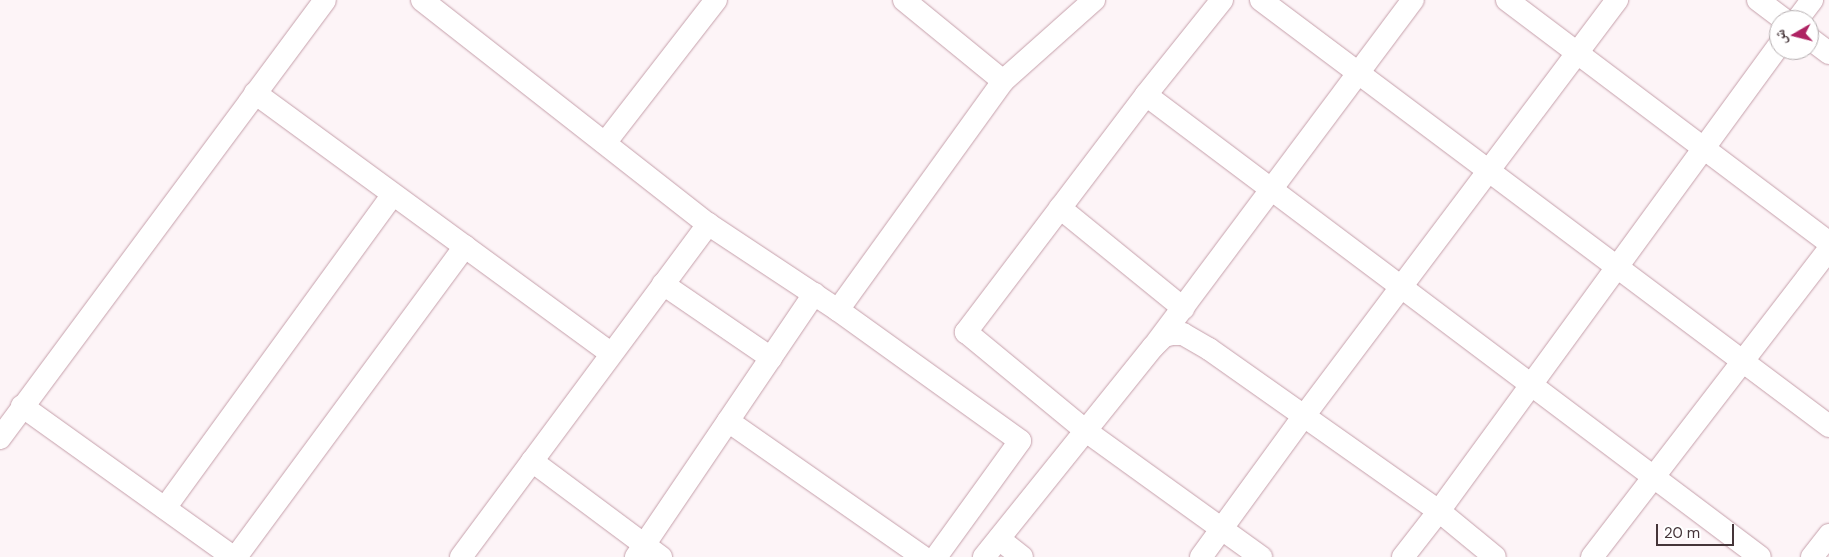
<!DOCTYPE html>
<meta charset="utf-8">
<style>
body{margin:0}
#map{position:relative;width:1829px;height:557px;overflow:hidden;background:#fdf4f7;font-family:"DM Sans","Noto Naskh Arabic",sans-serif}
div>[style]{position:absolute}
.roads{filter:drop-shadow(0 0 1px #c59faa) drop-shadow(0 0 1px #c59faa)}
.minor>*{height:22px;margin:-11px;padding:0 11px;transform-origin:11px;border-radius:11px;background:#fff}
span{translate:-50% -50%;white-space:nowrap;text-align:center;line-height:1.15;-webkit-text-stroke:5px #fff;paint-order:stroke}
.north{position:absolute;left:1769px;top:10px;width:50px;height:50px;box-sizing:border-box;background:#fff;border:1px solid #b5aeb0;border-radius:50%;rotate:262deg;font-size:14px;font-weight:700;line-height:20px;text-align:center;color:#453539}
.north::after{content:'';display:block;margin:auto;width:18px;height:22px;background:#ae2363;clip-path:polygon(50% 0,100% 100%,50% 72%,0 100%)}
.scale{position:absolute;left:1656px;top:524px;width:78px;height:22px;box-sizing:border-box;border:2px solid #453539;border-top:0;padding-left:6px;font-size:15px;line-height:18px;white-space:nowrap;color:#453539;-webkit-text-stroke:4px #fff;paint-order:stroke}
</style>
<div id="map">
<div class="roads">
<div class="minor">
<div style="left:422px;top:0;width:363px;rotate:38.1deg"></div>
<div style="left:708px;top:224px;width:156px;rotate:33.5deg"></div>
<div style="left:838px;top:310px;width:282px;rotate:-54.2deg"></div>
<div style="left:1003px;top:81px;width:122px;rotate:-41.7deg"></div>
<div style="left:904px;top:0;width:128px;rotate:39.3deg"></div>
<div style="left:1222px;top:0;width:122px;rotate:128.7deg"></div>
<div style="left:1146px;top:95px;width:298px;rotate:127.2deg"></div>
<div style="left:966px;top:332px;width:156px;rotate:39.5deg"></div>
<div style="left:1086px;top:431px;width:216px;rotate:35.8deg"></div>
<div style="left:1261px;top:0;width:710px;rotate:36.87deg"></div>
<div style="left:1507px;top:0;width:403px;rotate:37deg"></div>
<div style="left:1758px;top:0;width:34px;rotate:37deg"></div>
<div style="left:1797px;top:20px;width:25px;rotate:-53deg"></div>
<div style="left:1809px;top:38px;width:25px;rotate:37deg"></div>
<div style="left:255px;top:93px;width:441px;rotate:36.2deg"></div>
<div style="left:1146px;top:95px;width:768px;rotate:36.96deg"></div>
<div style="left:605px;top:143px;width:181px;rotate:-52.2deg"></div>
<div style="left:1060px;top:208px;width:159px;rotate:39.1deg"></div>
<div style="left:663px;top:284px;width:131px;rotate:34.4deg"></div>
<div style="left:838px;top:310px;width:224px;rotate:35.7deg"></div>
<div style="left:1020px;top:441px;width:143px;rotate:125.9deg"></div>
<div style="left:1157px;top:342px;width:427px;rotate:-53.2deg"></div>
<div style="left:22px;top:406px;width:259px;rotate:35.6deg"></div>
<div style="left:728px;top:421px;width:238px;rotate:34.9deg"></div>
<div style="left:0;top:438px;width:545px;rotate:-53.42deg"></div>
<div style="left:532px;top:461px;width:161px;rotate:36.7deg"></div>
<div style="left:165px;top:508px;width:387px;rotate:-54deg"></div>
<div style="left:999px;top:539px;width:29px;rotate:38deg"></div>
<div style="left:236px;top:557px;width:386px;rotate:-53.6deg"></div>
<div style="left:461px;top:557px;width:415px;rotate:-53.4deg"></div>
<div style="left:636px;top:557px;width:318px;rotate:-55.9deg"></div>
<div style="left:984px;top:557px;width:270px;rotate:-51.2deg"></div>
<div style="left:1153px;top:347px;width:16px;rotate:-45deg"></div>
<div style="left:1164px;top:336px;width:8px;rotate:-14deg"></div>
<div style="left:1172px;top:334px;width:11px"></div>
<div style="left:1183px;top:334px;width:30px;rotate:30deg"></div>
<div style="left:1209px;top:349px;width:281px;rotate:35.2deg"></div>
<div style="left:1439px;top:511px;width:72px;rotate:39.4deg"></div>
<div style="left:1201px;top:557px;width:175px;rotate:-53.9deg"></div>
<div style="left:1304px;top:416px;width:521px;rotate:-53.04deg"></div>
<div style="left:1403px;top:557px;width:58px;rotate:-52deg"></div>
<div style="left:1439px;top:511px;width:577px;rotate:-53.88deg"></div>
<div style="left:1592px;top:557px;width:389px;rotate:-52.4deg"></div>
<div style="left:1812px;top:557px;width:28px;rotate:-52deg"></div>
</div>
</div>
<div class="north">ش</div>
<div class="scale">20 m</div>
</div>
